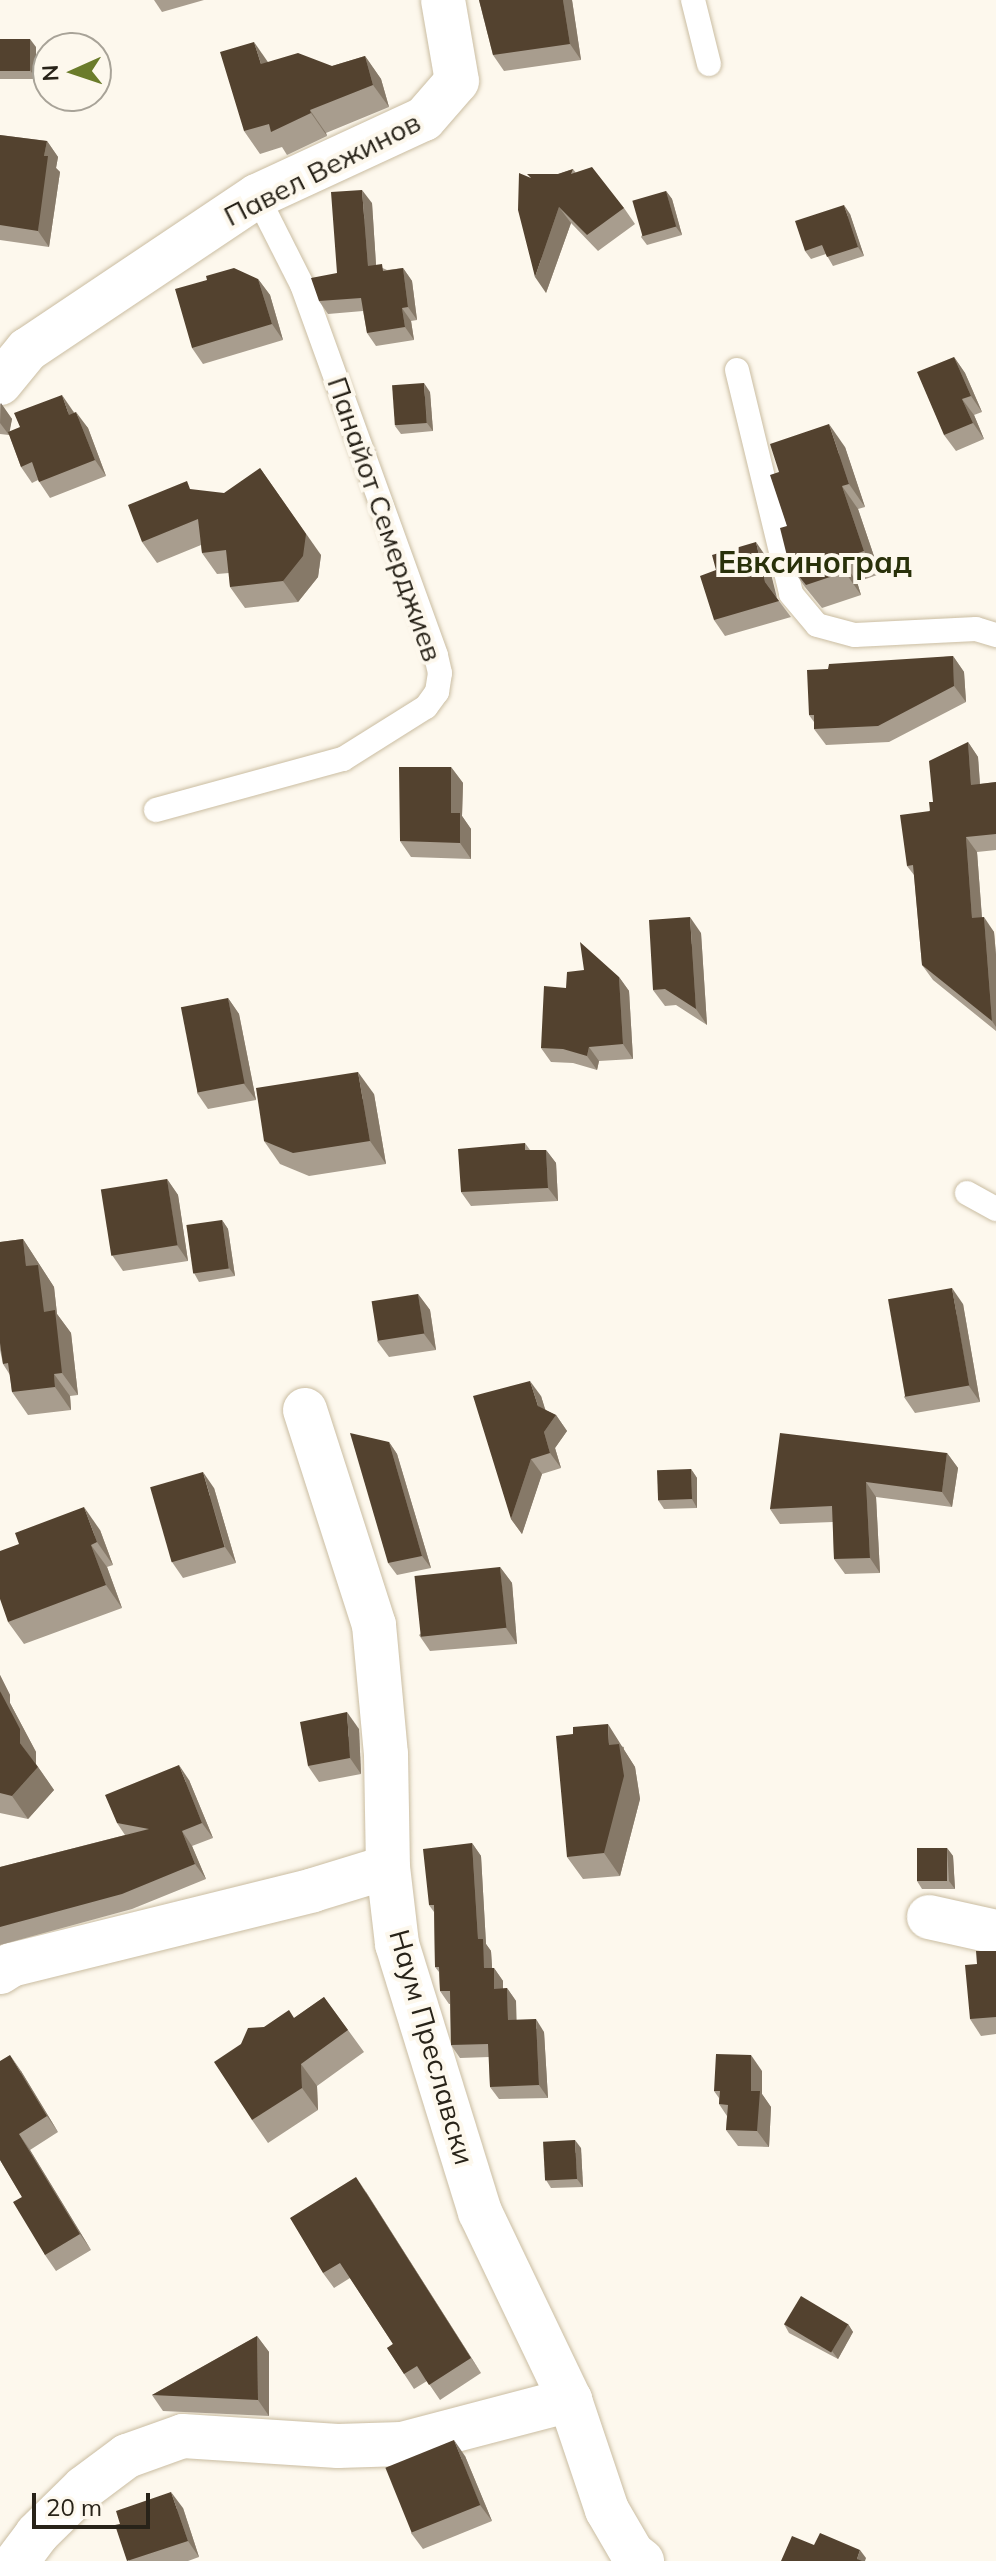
<!DOCTYPE html>
<meta charset="utf-8">
<style>
body{margin:0}
#map{position:relative;width:996px;height:2561px;overflow:hidden;background:#fdf8ed;font-family:Mulish,sans-serif}
div>[style]{position:absolute}
.roads{filter:drop-shadow(0 0 2px #cabda2) drop-shadow(0 0 2px #cabda2)}
.service>*{height:24px;margin:-12px;padding:0 12px;transform-origin:12px;border-radius:12px;background:#fff}
.minor>*{height:44px;margin:-22px;padding:0 22px;transform-origin:22px;border-radius:22px;background:#fff}
.wall>*{inset:0;background:#a89d8e}
.shaded-wall>*{inset:0;background:#867968}
.building>*{inset:0;background:#53422f;transform-origin:0 0}
span{translate:-50% -50%;white-space:nowrap;text-align:center;line-height:1.15;-webkit-text-stroke:8px #fdf8ed;paint-order:stroke}
.street-label{font-size:28px;color:#282319}
.neighbourhood-label{font-size:30px;color:#29310a;font-weight:700}
.north{position:absolute;left:32px;top:32px;width:80px;height:80px;box-sizing:border-box;background:#fdf8ed;border:2px solid #a8a398;border-radius:50%;rotate:267deg;font-size:22px;font-weight:700;line-height:32px;text-align:center;color:#282319}
.north::after{content:'';display:block;margin:auto;width:28px;height:36px;background:#6b7c2b;clip-path:polygon(50% 0,100% 100%,50% 72%,0 100%)}
.scale{position:absolute;left:32px;top:2493px;width:118px;height:36px;box-sizing:border-box;border:4px solid #282319;border-top:0;padding-left:10px;font-size:24px;line-height:28px;white-space:nowrap;color:#282319;-webkit-text-stroke:6px #fdf8ed;paint-order:stroke}
</style>
<div id="map">
<div class="roads">
<div class="service">
<div style="left:693px;top:0;width:66px;rotate:76deg"></div>
<div style="left:737px;top:370px;width:230px;rotate:76.4deg"></div>
<div style="left:791px;top:594px;width:40px;rotate:50deg"></div>
<div style="left:817px;top:625px;width:39px;rotate:15deg"></div>
<div style="left:855px;top:635px;width:121px;rotate:-2.8deg"></div>
<div style="left:976px;top:629px;width:21px;rotate:17deg"></div>
<div style="left:156px;top:810px;width:194px;rotate:-15.3deg"></div>
<div style="left:343px;top:759px;width:98px;rotate:-32.1deg"></div>
<div style="left:426px;top:707px;width:19px;rotate:-54deg"></div>
<div style="left:437px;top:692px;width:19px;rotate:-81deg"></div>
<div style="left:440px;top:673px;width:18px;rotate:-103deg"></div>
<div style="left:436px;top:655px;width:394px;rotate:-109.9deg"></div>
<div style="left:302px;top:285px;width:100px;rotate:-116.8deg"></div>
<div style="left:967px;top:1193px;width:33px;rotate:29deg"></div>
</div>
<div class="minor">
<div style="left:0;top:383px;width:43px;rotate:-50.7deg"></div>
<div style="left:27px;top:350px;width:277px;rotate:-33.8deg"></div>
<div style="left:257px;top:196px;width:184px;rotate:-24.8deg"></div>
<div style="left:424px;top:119px;width:50px;rotate:-49deg"></div>
<div style="left:457px;top:81px;width:82px;rotate:-99.8deg"></div>
<div style="left:305px;top:1410px;width:226px;rotate:72.2deg"></div>
<div style="left:374px;top:1625px;width:130px;rotate:84.7deg"></div>
<div style="left:386px;top:1754px;width:113px;rotate:89deg"></div>
<div style="left:388px;top:1867px;width:78px;rotate:83.3deg"></div>
<div style="left:397px;top:1944px;width:281px;rotate:72.8deg"></div>
<div style="left:480px;top:2212px;width:208px;rotate:64.4deg"></div>
<div style="left:570px;top:2400px;width:116px;rotate:71.4deg"></div>
<div style="left:607px;top:2510px;width:50px;rotate:59.8deg"></div>
<div style="left:632px;top:2553px;width:13px;rotate:39deg"></div>
<div style="left:929px;top:1917px;width:69px;rotate:12.6deg"></div>
<div style="left:0;top:1972px;width:13px;rotate:-32deg"></div>
<div style="left:11px;top:1965px;width:311px;rotate:-13.9deg"></div>
<div style="left:313px;top:1890px;width:78px;rotate:-17deg"></div>
<div style="left:17px;top:2561px;width:34px;rotate:-53deg"></div>
<div style="left:37px;top:2534px;width:66px;rotate:-44.4deg"></div>
<div style="left:84px;top:2488px;width:54px;rotate:-36.7deg"></div>
<div style="left:127px;top:2456px;width:59px;rotate:-19.7deg"></div>
<div style="left:183px;top:2436px;width:155px;rotate:3.7deg"></div>
<div style="left:338px;top:2446px;width:64px;rotate:-1.8deg"></div>
<div style="left:402px;top:2444px;width:174px;rotate:-14.7deg"></div>
</div>
</div>
<div class="wall">
<div style="clip-path:polygon(154px 0,204px 0,162px 12px)"></div>
<div style="clip-path:polygon(479px 0,572px 0,581px 60px,504px 71px,493px 55px)"></div>
<div style="clip-path:polygon(0 39px,36px 47px,36px 79px,0 79px)"></div>
<div style="clip-path:polygon(365px 56px,381px 79px,389px 107px,326px 133px,327px 136px,287px 155px,282px 147px,260px 154px,244px 131px,268px 62px,332px 66px)"></div>
<div style="clip-path:polygon(0 135px,47px 141px,58px 157px,56px 168px,60px 172px,49px 247px,0 240px)"></div>
<div style="clip-path:polygon(573px 169px,576px 173px,624px 208px,635px 224px,598px 251px,571px 223px,546px 293px,530px 178px,558px 174px)"></div>
<div style="clip-path:polygon(666px 191px,672px 199px,682px 235px,647px 245px,641px 237px)"></div>
<div style="clip-path:polygon(372px 203px,376px 265px,387px 270px,403px 268px,412px 281px,417px 320px,411px 321px,414px 340px,376px 346px,367px 333px,363px 311px,328px 314px,319px 301px,337px 273px)"></div>
<div style="clip-path:polygon(850px 214px,864px 256px,833px 266px,826px 254px,811px 259px,805px 251px)"></div>
<div style="clip-path:polygon(258px 279px,270px 295px,283px 340px,203px 364px,192px 348px,207px 280px)"></div>
<div style="clip-path:polygon(954px 357px,965px 373px,982px 412px,974px 415px,984px 439px,956px 451px,944px 435px)"></div>
<div style="clip-path:polygon(430px 392px,433px 431px,401px 434px,395px 426px)"></div>
<div style="clip-path:polygon(0 403px,12px 419px,9px 432px,73px 411px,88px 428px,106px 476px,50px 498px,38px 480px,32px 483px,21px 467px,9px 434px,9px 435px,0 434px)"></div>
<div style="clip-path:polygon(845px 447px,865px 507px,858px 509px,880px 574px,857px 582px,861px 595px,822px 608px,805px 587px,789px 564px,787px 526px)"></div>
<div style="clip-path:polygon(193px 490px,321px 555px,318px 577px,298px 602px,245px 608px,230px 587px,229px 573px,217px 574px,202px 553px,201px 545px,157px 563px,142px 542px)"></div>
<div style="clip-path:polygon(767px 558px,776px 597px,791px 617px,725px 636px,714px 620px)"></div>
<div style="clip-path:polygon(953px 656px,964px 672px,966px 702px,889px 742px,826px 745px,814px 729px,814px 722px,809px 715px,828px 669px)"></div>
<div style="clip-path:polygon(968px 742px,978px 757px,980px 784px,996px 782px,996px 850px,977px 852px,982px 917px,994px 932px,996px 955px,996px 1031px,933px 980px,922px 965px,914px 875px,907px 866px,933px 802px)"></div>
<div style="clip-path:polygon(451px 767px,463px 783px,462px 816px,471px 829px,471px 859px,411px 857px,400px 841px)"></div>
<div style="clip-path:polygon(701px 933px,707px 1025px,676px 1005px,665px 1006px,653px 990px)"></div>
<div style="clip-path:polygon(619px 977px,629px 991px,633px 1059px,599px 1061px,597px 1070px,573px 1063px,551px 1062px,541px 1048px,566px 988px)"></div>
<div style="clip-path:polygon(228px 998px,239px 1014px,256px 1100px,208px 1109px,197px 1093px)"></div>
<div style="clip-path:polygon(374px 1094px,386px 1164px,309px 1176px,280px 1164px,264px 1141px)"></div>
<div style="clip-path:polygon(525px 1143px,530px 1150px,546px 1150px,556px 1163px,558px 1201px,471px 1206px,461px 1192px)"></div>
<div style="clip-path:polygon(167px 1179px,178px 1195px,188px 1261px,123px 1271px,112px 1255px)"></div>
<div style="clip-path:polygon(222px 1220px,228px 1229px,235px 1276px,199px 1282px,194px 1273px)"></div>
<div style="clip-path:polygon(23px 1239px,54px 1287px,57px 1314px,71px 1333px,78px 1395px,70px 1396px,71px 1410px,28px 1415px,12px 1392px,10px 1375px,3px 1364px,0 1350px,0 1242px)"></div>
<div style="clip-path:polygon(418px 1294px,430px 1310px,436px 1350px,389px 1357px,377px 1341px)"></div>
<div style="clip-path:polygon(963px 1304px,980px 1402px,915px 1413px,904px 1397px)"></div>
<div style="clip-path:polygon(541px 1396px,545px 1410px,556px 1415px,567px 1431px,555px 1448px,561px 1468px,542px 1474px,522px 1534px,511px 1519px)"></div>
<div style="clip-path:polygon(389px 1442px,397px 1454px,431px 1568px,397px 1575px,388px 1563px)"></div>
<div style="clip-path:polygon(947px 1453px,958px 1468px,952px 1507px,876px 1497px,880px 1573px,845px 1574px,834px 1559px,833px 1522px,780px 1524px,770px 1509px)"></div>
<div style="clip-path:polygon(691px 1469px,697px 1478px,697px 1508px,664px 1509px,658px 1500px)"></div>
<div style="clip-path:polygon(214px 1488px,236px 1563px,183px 1578px,172px 1562px)"></div>
<div style="clip-path:polygon(100px 1530px,113px 1565px,107px 1567px,122px 1608px,24px 1644px,8px 1622px)"></div>
<div style="clip-path:polygon(500px 1567px,512px 1583px,517px 1644px,430px 1651px,419px 1635px)"></div>
<div style="clip-path:polygon(0 1675px,10px 1695px,10px 1703px,36px 1752px,36px 1764px,54px 1790px,28px 1819px,0 1813px)"></div>
<div style="clip-path:polygon(359px 1729px,361px 1774px,319px 1782px,308px 1766px)"></div>
<div style="clip-path:polygon(573px 1734px,624px 1747px,624px 1750px,635px 1767px,640px 1799px,620px 1876px,583px 1879px,567px 1857px)"></div>
<div style="clip-path:polygon(189px 1780px,213px 1838px,192px 1846px,206px 1879px,132px 1909px,0 1945px,0 1867px,125px 1835px,117px 1823px)"></div>
<div style="clip-path:polygon(472px 1843px,481px 1856px,486px 1944px,491px 1951px,492px 1968px,494px 1968px,503px 1981px,503px 1989px,507px 1988px,516px 2001px,516px 2020px,544px 2032px,548px 2098px,499px 2099px,490px 2087px,489px 2057px,460px 2058px,451px 2045px,450px 2004px,449px 2004px,440px 1991px,439px 1972px,435px 1967px,434px 1912px,429px 1905px)"></div>
<div style="clip-path:polygon(947px 1848px,953px 1856px,955px 1889px,922px 1889px,917px 1881px)"></div>
<div style="clip-path:polygon(996px 1951px,996px 2034px,981px 2036px,970px 2019px,977px 1964px)"></div>
<div style="clip-path:polygon(324px 1997px,364px 2052px,317px 2086px,318px 2110px,268px 2143px,252px 2120px,241px 2044px,264px 2027px,294px 2018px)"></div>
<div style="clip-path:polygon(21px 2071px,58px 2132px,30px 2150px,91px 2250px,56px 2271px,45px 2255px,22px 2197px,0 2160px)"></div>
<div style="clip-path:polygon(762px 2071px,762px 2094px,771px 2107px,769px 2147px,738px 2146px,726px 2130px,727px 2116px,719px 2104px,719px 2098px,714px 2091px)"></div>
<div style="clip-path:polygon(581px 2148px,583px 2187px,551px 2188px,546px 2180px)"></div>
<div style="clip-path:polygon(366px 2192px,481px 2373px,440px 2400px,427px 2381px,414px 2389px,387px 2348px,393px 2344px,350px 2278px,334px 2288px,323px 2273px)"></div>
<div style="clip-path:polygon(784px 2324px,848px 2324px,853px 2332px,838px 2359px,789px 2333px)"></div>
<div style="clip-path:polygon(257px 2336px,269px 2352px,269px 2416px,163px 2411px,152px 2395px)"></div>
<div style="clip-path:polygon(465px 2456px,492px 2521px,423px 2549px,411px 2533px)"></div>
<div style="clip-path:polygon(183px 2508px,199px 2557px,188px 2561px,129px 2561px,120px 2524px)"></div>
</div>
<div class="shaded-wall">
<div style="clip-path:polygon(563px 0,572px 0,581px 60px,570px 44px)"></div>
<div style="clip-path:polygon(30px 39px,36px 47px,36px 79px,30px 70px)"></div>
<div style="clip-path:polygon(254px 42px,270px 65px,261px 64px)"></div>
<div style="clip-path:polygon(365px 56px,381px 79px,389px 107px,373px 85px)"></div>
<div style="clip-path:polygon(310px 110px,326px 133px,327px 136px,311px 113px)"></div>
<div style="clip-path:polygon(47px 141px,58px 157px,56px 168px,60px 172px,49px 247px,38px 231px,44px 156px)"></div>
<div style="clip-path:polygon(362px 190px,372px 203px,377px 280px,368px 266px)"></div>
<div style="clip-path:polygon(666px 191px,672px 199px,682px 235px,676px 227px)"></div>
<div style="clip-path:polygon(844px 205px,850px 214px,864px 256px,858px 247px)"></div>
<div style="clip-path:polygon(559px 207px,571px 223px,546px 293px,535px 277px)"></div>
<div style="clip-path:polygon(403px 268px,412px 281px,417px 320px,408px 307px)"></div>
<div style="clip-path:polygon(258px 279px,270px 295px,283px 340px,272px 324px)"></div>
<div style="clip-path:polygon(402px 308px,411px 321px,414px 340px,405px 327px)"></div>
<div style="clip-path:polygon(954px 357px,965px 373px,982px 412px,971px 396px)"></div>
<div style="clip-path:polygon(424px 383px,430px 392px,433px 431px,427px 423px)"></div>
<div style="clip-path:polygon(62px 395px,73px 411px,80px 431px,69px 415px)"></div>
<div style="clip-path:polygon(962px 399px,974px 415px,984px 439px,973px 423px)"></div>
<div style="clip-path:polygon(1px 403px,12px 419px,9px 435px,0 423px)"></div>
<div style="clip-path:polygon(76px 412px,88px 428px,106px 476px,95px 460px)"></div>
<div style="clip-path:polygon(829px 424px,845px 447px,865px 507px,849px 484px)"></div>
<div style="clip-path:polygon(260px 468px,321px 555px,318px 577px,298px 602px,283px 581px)"></div>
<div style="clip-path:polygon(842px 486px,858px 509px,880px 574px,864px 551px)"></div>
<div style="clip-path:polygon(756px 542px,767px 558px,777px 598px,765px 582px)"></div>
<div style="clip-path:polygon(841px 559px,857px 582px,861px 595px,845px 572px)"></div>
<div style="clip-path:polygon(953px 656px,964px 672px,966px 702px,954px 686px)"></div>
<div style="clip-path:polygon(968px 742px,978px 757px,981px 800px,971px 785px)"></div>
<div style="clip-path:polygon(451px 767px,463px 783px,462px 816px,471px 829px,471px 859px,460px 843px,451px 813px)"></div>
<div style="clip-path:polygon(966px 837px,977px 852px,983px 933px,972px 918px)"></div>
<div style="clip-path:polygon(690px 917px,701px 933px,707px 1025px,696px 1009px)"></div>
<div style="clip-path:polygon(984px 917px,994px 932px,996px 955px,996px 1027px,992px 1021px)"></div>
<div style="clip-path:polygon(619px 977px,629px 991px,633px 1059px,623px 1044px)"></div>
<div style="clip-path:polygon(228px 998px,239px 1014px,256px 1100px,244px 1084px)"></div>
<div style="clip-path:polygon(589px 1047px,599px 1061px,597px 1070px,587px 1056px)"></div>
<div style="clip-path:polygon(358px 1072px,374px 1094px,386px 1164px,370px 1141px)"></div>
<div style="clip-path:polygon(546px 1150px,556px 1163px,558px 1201px,548px 1188px)"></div>
<div style="clip-path:polygon(167px 1179px,178px 1195px,188px 1261px,177px 1245px)"></div>
<div style="clip-path:polygon(222px 1220px,228px 1229px,235px 1276px,229px 1268px)"></div>
<div style="clip-path:polygon(23px 1239px,54px 1287px,57px 1314px,71px 1333px,78px 1395px,62px 1373px,26px 1266px)"></div>
<div style="clip-path:polygon(952px 1288px,963px 1304px,980px 1402px,969px 1386px)"></div>
<div style="clip-path:polygon(418px 1294px,430px 1310px,436px 1350px,424px 1334px)"></div>
<div style="clip-path:polygon(54px 1374px,70px 1396px,71px 1410px,55px 1387px)"></div>
<div style="clip-path:polygon(530px 1381px,541px 1396px,549px 1421px,538px 1406px)"></div>
<div style="clip-path:polygon(556px 1415px,567px 1431px,555px 1448px,561px 1468px,550px 1453px,544px 1432px)"></div>
<div style="clip-path:polygon(389px 1442px,397px 1454px,431px 1568px,422px 1556px)"></div>
<div style="clip-path:polygon(947px 1453px,958px 1468px,952px 1507px,942px 1492px)"></div>
<div style="clip-path:polygon(531px 1459px,542px 1474px,522px 1534px,511px 1519px)"></div>
<div style="clip-path:polygon(691px 1469px,697px 1478px,697px 1508px,692px 1499px)"></div>
<div style="clip-path:polygon(203px 1472px,214px 1488px,236px 1563px,225px 1547px)"></div>
<div style="clip-path:polygon(866px 1482px,876px 1497px,880px 1573px,870px 1558px)"></div>
<div style="clip-path:polygon(84px 1507px,100px 1530px,113px 1565px,97px 1542px)"></div>
<div style="clip-path:polygon(91px 1545px,107px 1567px,122px 1608px,106px 1585px)"></div>
<div style="clip-path:polygon(500px 1567px,512px 1583px,517px 1644px,506px 1628px)"></div>
<div style="clip-path:polygon(0 1675px,10px 1695px,10px 1703px,36px 1752px,36px 1765px,20px 1743px,0 1691px)"></div>
<div style="clip-path:polygon(347px 1712px,359px 1729px,361px 1774px,350px 1758px)"></div>
<div style="clip-path:polygon(608px 1724px,635px 1767px,640px 1799px,620px 1876px,604px 1853px,609px 1745px)"></div>
<div style="clip-path:polygon(179px 1765px,189px 1780px,213px 1838px,202px 1823px)"></div>
<div style="clip-path:polygon(38px 1767px,54px 1790px,28px 1819px,12px 1796px)"></div>
<div style="clip-path:polygon(182px 1831px,192px 1846px,206px 1879px,195px 1864px)"></div>
<div style="clip-path:polygon(472px 1843px,481px 1856px,486px 1944px,491px 1951px,493px 1981px,484px 1968px,478px 1939px)"></div>
<div style="clip-path:polygon(947px 1848px,953px 1856px,955px 1889px,949px 1881px)"></div>
<div style="clip-path:polygon(494px 1968px,503px 1981px,503px 2002px,494px 1989px)"></div>
<div style="clip-path:polygon(507px 1988px,516px 2001px,517px 2033px,508px 2020px)"></div>
<div style="clip-path:polygon(536px 2019px,544px 2032px,548px 2098px,539px 2085px)"></div>
<div style="clip-path:polygon(10px 2055px,21px 2071px,58px 2132px,47px 2116px)"></div>
<div style="clip-path:polygon(751px 2055px,762px 2071px,762px 2094px,771px 2107px,769px 2147px,757px 2131px,751px 2091px)"></div>
<div style="clip-path:polygon(301px 2064px,317px 2086px,318px 2110px,302px 2088px)"></div>
<div style="clip-path:polygon(19px 2134px,30px 2150px,91px 2250px,80px 2234px)"></div>
<div style="clip-path:polygon(575px 2140px,581px 2148px,583px 2187px,577px 2179px)"></div>
<div style="clip-path:polygon(356px 2177px,366px 2192px,481px 2373px,471px 2358px)"></div>
<div style="clip-path:polygon(848px 2324px,853px 2332px,838px 2359px,832px 2351px)"></div>
<div style="clip-path:polygon(257px 2336px,269px 2352px,269px 2416px,258px 2400px)"></div>
<div style="clip-path:polygon(454px 2440px,465px 2456px,492px 2521px,480px 2505px)"></div>
<div style="clip-path:polygon(171px 2492px,183px 2508px,199px 2557px,188px 2541px)"></div>
<div style="clip-path:polygon(860px 2550px,866px 2558px,865px 2561px,858px 2561px,857px 2559px)"></div>
</div>
<div class="building">
<div style="clip-path:polygon(479px 0,563px 0,570px 44px,493px 55px)"></div>
<div style="left:0;top:39px;width:30px;height:32px"></div>
<div style="clip-path:polygon(254px 42px,261px 64px,298px 53px,332px 66px,365px 56px,373px 85px,310px 110px,311px 113px,271px 132px,269px 124px,244px 131px,220px 52px)"></div>
<div style="clip-path:polygon(0 135px,47px 141px,44px 156px,48px 156px,38px 231px,0 225px)"></div>
<div style="clip-path:polygon(592px 167px,624px 208px,587px 235px,559px 207px,535px 277px,518px 210px,519px 173px,531px 178px,527px 174px,558px 174px,573px 169px,571px 174px)"></div>
<div style="clip-path:polygon(362px 190px,368px 266px,382px 264px,383px 271px,403px 268px,408px 307px,402px 308px,405px 327px,367px 333px,361px 298px,319px 301px,311px 278px,337px 273px,331px 192px)"></div>
<div style="left:666px;top:191px;width:37px;height:35px;rotate:74deg"></div>
<div style="clip-path:polygon(844px 205px,858px 247px,827px 257px,822px 245px,805px 251px,795px 221px)"></div>
<div style="clip-path:polygon(234px 268px,258px 279px,272px 324px,192px 348px,175px 289px,207px 280px,206px 276px)"></div>
<div style="clip-path:polygon(954px 357px,971px 396px,962px 399px,973px 423px,944px 435px,917px 372px)"></div>
<div style="left:424px;top:383px;width:40px;height:32px;rotate:86deg"></div>
<div style="clip-path:polygon(62px 395px,69px 415px,76px 412px,95px 460px,39px 482px,32px 462px,21px 467px,8px 432px,20px 427px,14px 413px)"></div>
<div style="clip-path:polygon(829px 424px,849px 484px,842px 486px,864px 551px,841px 559px,845px 572px,806px 585px,789px 564px,780px 528px,787px 526px,770px 475px,779px 472px,770px 444px)"></div>
<div style="clip-path:polygon(260px 468px,306px 534px,303px 556px,283px 581px,230px 587px,226px 550px,202px 553px,198px 519px,142px 542px,128px 505px,187px 481px,190px 489px,224px 493px)"></div>
<div style="clip-path:polygon(756px 542px,765px 582px,779px 601px,714px 620px,700px 576px,716px 570px,712px 555px)"></div>
<div style="clip-path:polygon(953px 656px,954px 686px,878px 726px,814px 729px,814px 715px,809px 715px,807px 670px,828px 669px,829px 664px)"></div>
<div style="clip-path:polygon(968px 742px,971px 785px,996px 782px,996px 834px,966px 837px,972px 918px,984px 917px,992px 1021px,922px 965px,913px 865px,907px 866px,900px 815px,930px 811px,929px 802px,933px 802px,929px 761px)"></div>
<div style="clip-path:polygon(399px 767px,451px 767px,451px 813px,460px 813px,460px 843px,400px 841px)"></div>
<div style="clip-path:polygon(690px 917px,696px 1009px,665px 989px,653px 990px,649px 920px)"></div>
<div style="clip-path:polygon(580px 942px,619px 977px,623px 1044px,589px 1047px,587px 1056px,563px 1049px,541px 1048px,544px 986px,566px 988px,567px 972px,584px 970px)"></div>
<div style="left:228px;top:998px;width:87px;height:48px;rotate:79deg"></div>
<div style="clip-path:polygon(358px 1072px,370px 1141px,293px 1153px,264px 1141px,256px 1088px)"></div>
<div style="clip-path:polygon(525px 1143px,525px 1150px,546px 1150px,548px 1188px,461px 1192px,458px 1149px)"></div>
<div style="left:167px;top:1179px;width:67px;height:67px;rotate:81deg"></div>
<div style="left:222px;top:1220px;width:49px;height:36px;rotate:82deg"></div>
<div style="clip-path:polygon(23px 1239px,26px 1266px,38px 1265px,44px 1312px,55px 1310px,62px 1373px,54px 1374px,55px 1387px,12px 1392px,8px 1363px,3px 1364px,0 1343px,0 1242px)"></div>
<div style="left:952px;top:1288px;width:99px;height:65px;rotate:80deg"></div>
<div style="left:418px;top:1294px;width:40px;height:47px;rotate:81deg"></div>
<div style="clip-path:polygon(530px 1381px,538px 1406px,556px 1415px,544px 1432px,550px 1453px,531px 1459px,511px 1519px,473px 1396px)"></div>
<div style="clip-path:polygon(350px 1433px,389px 1442px,422px 1556px,388px 1563px)"></div>
<div style="clip-path:polygon(780px 1433px,947px 1453px,942px 1492px,866px 1482px,870px 1558px,834px 1559px,832px 1506px,770px 1509px)"></div>
<div style="left:691px;top:1469px;width:30px;height:34px;rotate:88deg"></div>
<div style="left:203px;top:1472px;width:78px;height:55px;rotate:74deg"></div>
<div style="clip-path:polygon(84px 1507px,97px 1542px,91px 1545px,106px 1585px,8px 1622px,0 1599px,0 1551px,19px 1544px,15px 1533px)"></div>
<div style="left:500px;top:1567px;width:61px;height:86px;rotate:84deg"></div>
<div style="clip-path:polygon(0 1691px,20px 1729px,20px 1743px,38px 1767px,12px 1796px,0 1793px)"></div>
<div style="clip-path:polygon(347px 1712px,350px 1758px,308px 1766px,300px 1722px)"></div>
<div style="clip-path:polygon(608px 1724px,609px 1745px,619px 1744px,624px 1776px,604px 1853px,567px 1857px,556px 1736px,573px 1734px,573px 1727px)"></div>
<div style="clip-path:polygon(179px 1765px,202px 1823px,182px 1831px,195px 1864px,122px 1894px,0 1927px,0 1867px,149px 1829px,117px 1823px,105px 1795px)"></div>
<div style="clip-path:polygon(472px 1843px,478px 1939px,483px 1939px,484px 1968px,494px 1968px,494px 1989px,507px 1988px,508px 2020px,536px 2019px,539px 2085px,490px 2087px,488px 2044px,451px 2045px,450px 1991px,440px 1991px,439px 1967px,435px 1967px,434px 1905px,429px 1905px,423px 1849px)"></div>
<div style="left:917px;top:1848px;width:30px;height:33px"></div>
<div style="clip-path:polygon(976px 1951px,996px 1951px,996px 2017px,970px 2019px,965px 1965px,977px 1964px)"></div>
<div style="clip-path:polygon(324px 1997px,348px 2030px,301px 2064px,302px 2088px,252px 2120px,214px 2062px,241px 2044px,248px 2028px,264px 2027px,289px 2010px,294px 2018px)"></div>
<div style="clip-path:polygon(716px 2054px,751px 2055px,751px 2091px,760px 2091px,757px 2131px,726px 2130px,728px 2105px,719px 2104px,720px 2091px,714px 2091px)"></div>
<div style="clip-path:polygon(10px 2055px,47px 2116px,19px 2134px,80px 2234px,45px 2255px,13px 2202px,22px 2197px,0 2160px,0 2061px)"></div>
<div style="left:575px;top:2140px;width:39px;height:32px;rotate:87deg"></div>
<div style="clip-path:polygon(356px 2177px,471px 2358px,429px 2385px,417px 2366px,404px 2374px,387px 2348px,393px 2344px,340px 2263px,323px 2273px,290px 2218px)"></div>
<div style="left:801px;top:2296px;width:55px;height:33px;rotate:31deg"></div>
<div style="clip-path:polygon(257px 2336px,258px 2400px,152px 2395px)"></div>
<div style="left:454px;top:2440px;width:70px;height:74px;rotate:68deg"></div>
<div style="clip-path:polygon(171px 2492px,188px 2541px,127px 2561px,115px 2525px,120px 2524px,116px 2511px)"></div>
<div style="clip-path:polygon(820px 2533px,860px 2550px,857px 2559px,862px 2561px,781px 2561px,792px 2536px,814px 2545px)"></div>
</div>
<div class="street-label">
<span style="left:322px;top:169px;rotate:-27deg">Павел Вежинов</span>
<span style="left:385px;top:519px;rotate:71deg">Панайот Семерджиев</span>
<span style="left:432px;top:2047px;rotate:74deg">Наум Преславски</span>
</div>
<div class="neighbourhood-label">
<span style="left:815px;top:562px">Евксиноград</span>
</div>
<div class="north">N</div>
<div class="scale">20 m</div>
</div>
